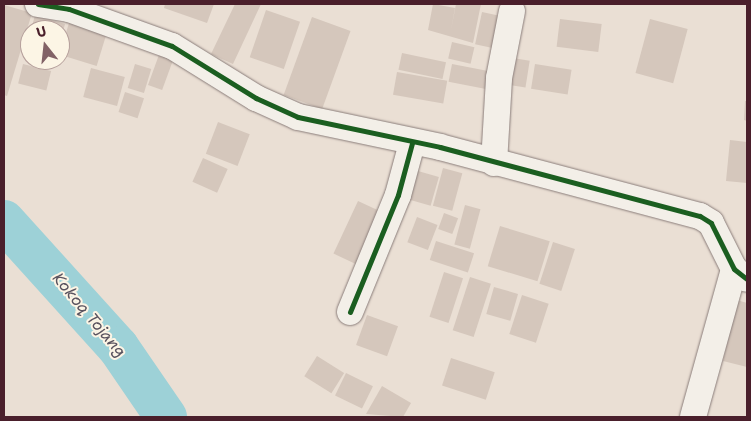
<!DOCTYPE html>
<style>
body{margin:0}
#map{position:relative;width:751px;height:421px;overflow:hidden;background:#eadfd4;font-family:"Shantell Sans",sans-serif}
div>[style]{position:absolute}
.river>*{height:42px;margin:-21px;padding:0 21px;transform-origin:21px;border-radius:21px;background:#9dd1d7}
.building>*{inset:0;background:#d5c7bc;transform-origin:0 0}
.roads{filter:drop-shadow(0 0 1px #8a7d7a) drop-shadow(0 0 1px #8a7d7a)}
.minor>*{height:26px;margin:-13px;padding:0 13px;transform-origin:13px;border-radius:13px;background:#f3efe8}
.cycleway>*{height:5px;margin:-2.5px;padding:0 2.5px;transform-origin:2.5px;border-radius:2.5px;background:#1b5e20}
span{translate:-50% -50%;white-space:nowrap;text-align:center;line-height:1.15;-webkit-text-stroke:4px #fcf5e5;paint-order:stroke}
.water-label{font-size:16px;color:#59535f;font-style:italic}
.frame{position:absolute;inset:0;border:5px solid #4a1f2b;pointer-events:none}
.north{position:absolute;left:20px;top:20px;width:50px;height:50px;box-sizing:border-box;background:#fcf5e5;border:1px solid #b59f9b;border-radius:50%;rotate:344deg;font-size:14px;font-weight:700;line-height:20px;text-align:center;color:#4a1f2b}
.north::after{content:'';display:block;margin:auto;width:18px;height:22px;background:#826266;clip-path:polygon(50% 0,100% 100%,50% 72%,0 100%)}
</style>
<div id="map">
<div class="river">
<div style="left:4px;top:221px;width:170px;rotate:47.9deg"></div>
<div style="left:118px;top:347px;width:85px;rotate:55.6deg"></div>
</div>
<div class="building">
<div style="clip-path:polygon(165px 4px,214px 4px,207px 23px,164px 8px)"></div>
<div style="clip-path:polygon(235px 4px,261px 4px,233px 64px,211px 54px)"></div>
<div style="clip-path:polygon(433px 4px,455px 8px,451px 30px,456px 4px,481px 4px,473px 43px,428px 30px)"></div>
<div style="clip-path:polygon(4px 5px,32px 13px,7px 96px,4px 95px)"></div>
<div style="left:266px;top:10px;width:36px;height:50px;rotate:19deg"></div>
<div style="left:482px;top:12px;width:19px;height:33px;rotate:12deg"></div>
<div style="clip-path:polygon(35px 15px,65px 24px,61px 39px,60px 30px,31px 30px)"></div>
<div style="left:312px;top:17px;width:41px;height:83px;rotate:20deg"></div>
<div style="left:560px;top:19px;width:42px;height:28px;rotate:7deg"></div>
<div style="left:650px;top:19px;width:39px;height:56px;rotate:15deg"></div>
<div style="left:69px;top:23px;width:39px;height:33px;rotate:17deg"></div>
<div style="clip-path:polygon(29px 35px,30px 35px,30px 59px,23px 57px)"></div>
<div style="left:452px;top:42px;width:23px;height:17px;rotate:13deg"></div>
<div style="left:160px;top:52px;width:15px;height:35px;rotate:20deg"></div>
<div style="left:402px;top:53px;width:45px;height:17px;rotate:12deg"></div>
<div style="left:506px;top:57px;width:24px;height:27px;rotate:9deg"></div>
<div style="clip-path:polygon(35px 60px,55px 60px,53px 66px)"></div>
<div style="left:23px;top:64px;width:29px;height:20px;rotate:14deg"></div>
<div style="left:135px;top:64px;width:17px;height:25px;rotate:17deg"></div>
<div style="left:452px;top:64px;width:42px;height:18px;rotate:11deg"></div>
<div style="left:535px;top:64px;width:37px;height:25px;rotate:9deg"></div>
<div style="left:91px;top:68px;width:35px;height:30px;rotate:15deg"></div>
<div style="left:397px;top:72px;width:51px;height:23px;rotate:10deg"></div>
<div style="left:125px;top:92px;width:20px;height:21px;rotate:18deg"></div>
<div style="clip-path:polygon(745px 101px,747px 101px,747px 121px,744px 120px)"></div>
<div style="left:218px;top:122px;width:34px;height:34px;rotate:21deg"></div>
<div style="clip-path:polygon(730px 140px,747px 142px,747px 183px,726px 181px)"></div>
<div style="left:203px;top:158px;width:27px;height:26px;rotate:24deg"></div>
<div style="left:443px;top:168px;width:20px;height:39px;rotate:15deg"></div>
<div style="left:411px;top:169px;width:29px;height:30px;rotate:16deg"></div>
<div style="left:358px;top:201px;width:31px;height:58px;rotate:25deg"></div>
<div style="left:465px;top:205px;width:16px;height:41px;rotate:15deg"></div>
<div style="left:444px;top:213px;width:15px;height:17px;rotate:20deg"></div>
<div style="left:417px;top:217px;width:22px;height:27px;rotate:21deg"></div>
<div style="left:500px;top:226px;width:52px;height:42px;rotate:17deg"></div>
<div style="left:436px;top:241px;width:40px;height:20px;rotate:18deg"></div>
<div style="left:553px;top:242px;width:23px;height:44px;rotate:18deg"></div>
<div style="left:444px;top:272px;width:20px;height:47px;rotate:18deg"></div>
<div style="left:470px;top:277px;width:22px;height:56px;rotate:18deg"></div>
<div style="left:494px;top:287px;width:25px;height:28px;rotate:16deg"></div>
<div style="left:522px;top:295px;width:28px;height:41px;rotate:18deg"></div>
<div style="clip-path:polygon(737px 300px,747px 303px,747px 367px,723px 361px)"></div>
<div style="left:367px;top:315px;width:33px;height:32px;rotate:20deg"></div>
<div style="left:317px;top:356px;width:32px;height:24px;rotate:32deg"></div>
<div style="left:451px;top:358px;width:46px;height:29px;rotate:18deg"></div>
<div style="left:346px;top:373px;width:30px;height:25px;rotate:26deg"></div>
<div style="clip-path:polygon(382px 386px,411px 403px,403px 417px,366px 414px)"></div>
</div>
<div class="roads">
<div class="minor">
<div style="left:38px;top:4px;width:31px;rotate:9deg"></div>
<div style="left:69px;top:9px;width:109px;rotate:19.8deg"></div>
<div style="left:172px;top:46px;width:99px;rotate:31.8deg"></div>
<div style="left:256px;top:98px;width:46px;rotate:24.3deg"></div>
<div style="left:298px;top:117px;width:145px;rotate:11.9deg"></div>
<div style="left:440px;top:147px;width:269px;rotate:14.9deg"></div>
<div style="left:700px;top:216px;width:13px;rotate:32deg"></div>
<div style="left:711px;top:223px;width:51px;rotate:63.4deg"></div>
<div style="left:734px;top:269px;width:16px;rotate:38deg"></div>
<div style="left:494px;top:163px;width:85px;rotate:-86.6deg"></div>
<div style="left:499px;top:78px;width:68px;rotate:-79deg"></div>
<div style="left:350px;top:312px;width:126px;rotate:-67.7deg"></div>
<div style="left:398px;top:195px;width:54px;rotate:-74.9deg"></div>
<div style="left:693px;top:417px;width:154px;rotate:-74.5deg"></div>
</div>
</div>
<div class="cycleway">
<div style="left:38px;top:4px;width:31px;rotate:9deg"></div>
<div style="left:69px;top:9px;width:109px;rotate:19.8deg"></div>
<div style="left:172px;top:46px;width:99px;rotate:31.8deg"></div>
<div style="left:256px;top:98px;width:46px;rotate:24.3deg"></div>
<div style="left:298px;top:117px;width:145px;rotate:11.9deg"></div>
<div style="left:440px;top:147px;width:269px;rotate:14.9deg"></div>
<div style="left:700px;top:216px;width:13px;rotate:32deg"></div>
<div style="left:711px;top:223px;width:51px;rotate:63.4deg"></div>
<div style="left:734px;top:269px;width:16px;rotate:38deg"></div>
<div style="left:350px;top:312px;width:126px;rotate:-67.7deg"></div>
<div style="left:398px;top:195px;width:54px;rotate:-74.9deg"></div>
</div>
<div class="water-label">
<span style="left:89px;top:315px;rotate:50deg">Kokoq Tojang</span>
</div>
<div class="frame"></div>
<div class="north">U</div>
</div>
